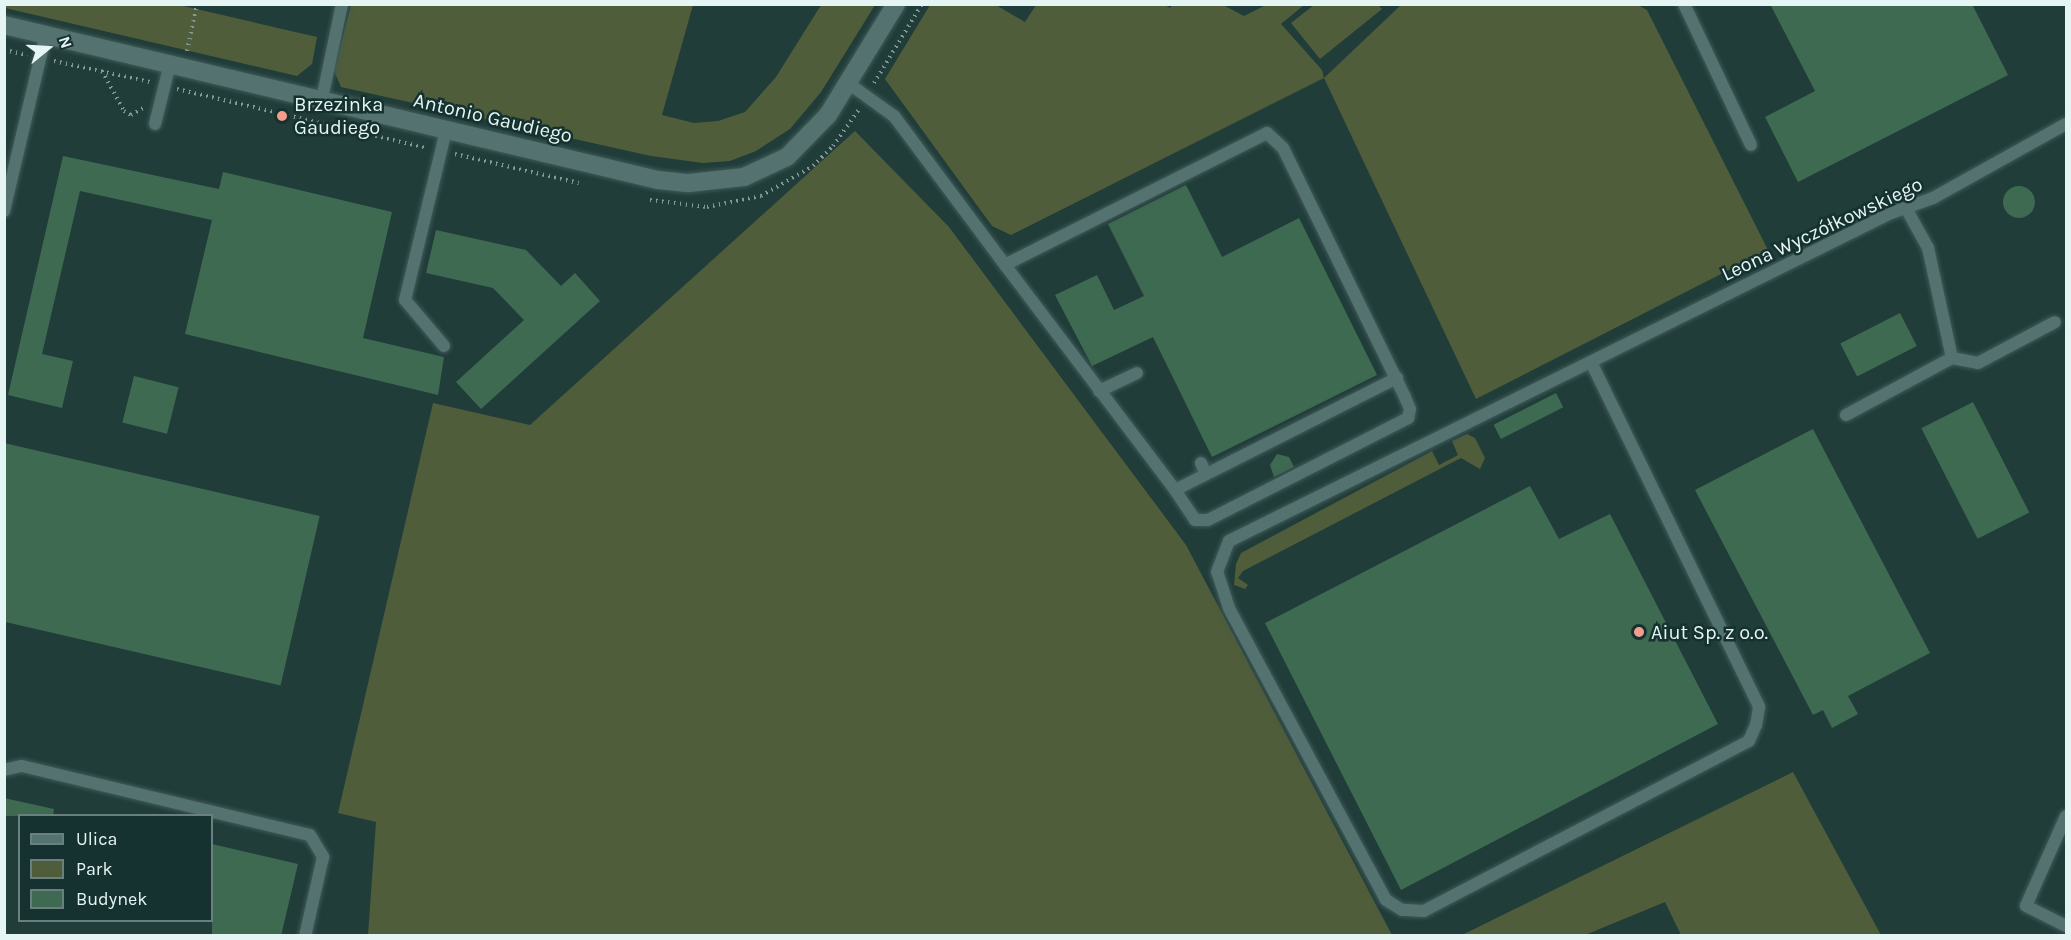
<!DOCTYPE html>
<meta charset="utf-8">
<style>
body{margin:0}
#map{position:relative;width:2071px;height:940px;overflow:hidden;background:#203d3a;font-family:Karla,sans-serif}
div>[style]{position:absolute}
.green>*{inset:0;background:#4f5d3b}
.building>*{inset:0;background:#3e6a51;transform-origin:0 0}
.round{border-radius:50%}
.path>*{height:4px;margin-top:-2px;transform-origin:0;background:repeating-linear-gradient(90deg,#839a97 0 1.5px,transparent 0 6px)}
.roads{filter:drop-shadow(0 0 2px #405a58) drop-shadow(0 0 2px #405a58)}
.lane>*{height:12px;margin:-6px;padding:0 6px;transform-origin:6px;border-radius:6px;background:#54726f}
.street>*{height:18px;margin:-9px;padding:0 9px;transform-origin:9px;border-radius:9px;background:#54726f}
.dots>*{width:16px;height:16px;translate:-50% -50%;box-sizing:border-box;border:3px solid #163230;border-radius:50%}
span{translate:-50% -50%;white-space:nowrap;text-align:center;line-height:1.15;-webkit-text-stroke:5px #163230;paint-order:stroke}
.poi-label{font-size:20px;color:#e5f5f3}
.left{translate:0 -50%;text-align:left}
.street-label{font-size:20px;color:#e5f5f3}
.frame{position:absolute;inset:0;border:6px solid #e5f5f3;pointer-events:none}
.legend{position:absolute;left:18px;top:814px;width:195px;height:108px;box-sizing:border-box;background:#163230;border:2px solid #69807e;margin:0;padding:8px 10px;list-style:none;font-size:18px;color:#e5f5f3}
.legend li{display:flex;align-items:center;gap:12px;height:30px}
.legend b{width:30px;border:2px solid #69807e}
.north{position:absolute;left:18px;top:18px;width:60px;height:60px;-webkit-text-stroke:4px #163230;paint-order:stroke;rotate:72deg;font-size:16px;font-weight:700;line-height:24px;text-align:center;color:#e5f5f3}
.north::after{content:'';display:block;margin:auto;width:21px;height:27px;background:#e5f5f3;clip-path:polygon(50% 0,100% 100%,50% 72%,0 100%)}
</style>
<div id="map">
<div class="green">
<div style="clip-path:polygon(5px 4px,179px 5px,317px 37px,312px 64px,297px 76px,5px 8px)"></div>
<div style="clip-path:polygon(1163px 4px,1170px 8px,1172px 5px,1223px 5px,1244px 16px,1266px 5px,1304px 5px,1281px 24px,1322px 70px,1324px 78px,1401px 5px,1638px 5px,1647px 10px,1768px 250px,1476px 399px,1324px 78px,1011px 235px,992px 226px,885px 79px,930px 5px,996px 5px,1025px 22px,1036px 5px)"></div>
<div style="clip-path:polygon(351px 5px,693px 5px,662px 115px,694px 123px,718px 121px,745px 112px,776px 77px,821px 5px,875px 5px,821px 92px,790px 129px,756px 151px,730px 161px,703px 163px,651px 156px,341px 87px,334px 71px)"></div>
<div style="clip-path:polygon(1314px 5px,1378px 5px,1382px 9px,1320px 59px,1291px 23px)"></div>
<div style="clip-path:polygon(855px 131px,949px 227px,1186px 545px,1392px 935px,368px 935px,376px 822px,338px 813px,433px 403px,530px 425px)"></div>
<div style="clip-path:polygon(1467px 434px,1475px 438px,1485px 458px,1480px 469px,1461px 458px,1243px 571px,1238px 578px,1248px 585px,1245px 589px,1234px 585px,1236px 564px,1241px 553px,1432px 451px,1439px 465px,1458px 455px,1452px 441px)"></div>
<div style="clip-path:polygon(1793px 772px,1881px 935px,1681px 935px,1665px 902px,1585px 935px,1462px 935px)"></div>
</div>
<div class="building">
<div style="clip-path:polygon(1770px 4px,1972px 4px,2008px 75px,1798px 182px,1765px 117px,1815px 91px)"></div>
<div style="clip-path:polygon(63px 156px,219px 189px,223px 172px,392px 212px,363px 338px,444px 357px,438px 395px,185px 334px,212px 220px,80px 191px,42px 354px,73px 361px,62px 408px,8px 395px)"></div>
<div style="clip-path:polygon(1186px 185px,1222px 257px,1299px 218px,1377px 375px,1212px 457px,1153px 337px,1092px 366px,1055px 295px,1097px 275px,1114px 310px,1144px 296px,1108px 224px)"></div>
<div class="round" style="left:2003px;top:186px;width:32px;height:32px"></div>
<div style="clip-path:polygon(436px 230px,526px 250px,561px 286px,575px 273px,600px 301px,481px 409px,456px 382px,524px 320px,493px 288px,426px 273px)"></div>
<div style="left:1900px;top:313px;width:37px;height:67px;rotate:63deg"></div>
<div style="left:134px;top:376px;width:46px;height:48px;rotate:14deg"></div>
<div style="left:1556px;top:393px;width:16px;height:70px;rotate:63deg"></div>
<div style="left:1973px;top:402px;width:124px;height:58px;rotate:63deg"></div>
<div style="clip-path:polygon(1813px 429px,1930px 653px,1848px 696px,1858px 714px,1832px 728px,1823px 710px,1813px 715px,1695px 490px)"></div>
<div style="left:4px;top:443px;width:324px;height:174px;rotate:13deg"></div>
<div style="clip-path:polygon(1277px 454px,1289px 457px,1294px 467px,1274px 477px,1270px 465px)"></div>
<div style="clip-path:polygon(1530px 486px,1559px 539px,1610px 514px,1718px 724px,1401px 890px,1265px 623px)"></div>
<div style="clip-path:polygon(4px 798px,54px 809px,53px 816px,4px 816px)"></div>
<div style="clip-path:polygon(212px 844px,298px 864px,281px 936px,212px 936px)"></div>
</div>
<div class="path">
<div style="left:4px;top:50px;width:24px;rotate:12deg"></div>
<div style="left:187px;top:51px;width:48px;rotate:-78deg"></div>
<div style="left:54px;top:61px;width:98px;rotate:12.3deg"></div>
<div style="left:102px;top:71px;width:46px;rotate:61.2deg"></div>
<div style="left:124px;top:111px;width:8px;rotate:30deg"></div>
<div style="left:131px;top:115px;width:14px;rotate:-30deg"></div>
<div style="left:874px;top:83px;width:92px;rotate:-58.7deg"></div>
<div style="left:177px;top:89px;width:257px;rotate:13.3deg"></div>
<div style="left:455px;top:154px;width:127px;rotate:13.2deg"></div>
<div style="left:650px;top:200px;width:57px;rotate:7deg"></div>
<div style="left:707px;top:207px;width:55px;rotate:-11.5deg"></div>
<div style="left:761px;top:196px;width:60px;rotate:-30deg"></div>
<div style="left:813px;top:166px;width:28px;rotate:-45deg"></div>
<div style="left:833px;top:146px;width:47px;rotate:-54.6deg"></div>
</div>
<div class="roads">
<div class="lane">
<div style="left:1684px;top:4px;width:156px;rotate:64.6deg"></div>
<div style="left:848px;top:83px;width:57px;rotate:35.7deg"></div>
<div style="left:894px;top:116px;width:186px;rotate:53.3deg"></div>
<div style="left:1005px;top:265px;width:282px;rotate:52.9deg"></div>
<div style="left:1175px;top:490px;width:36px;rotate:56deg"></div>
<div style="left:1195px;top:520px;width:13px"></div>
<div style="left:1208px;top:520px;width:225px;rotate:-27deg"></div>
<div style="left:1408px;top:418px;width:9px;rotate:-77deg"></div>
<div style="left:1410px;top:409px;width:13px;rotate:-113deg"></div>
<div style="left:1405px;top:397px;width:277px;rotate:-116.1deg"></div>
<div style="left:1283px;top:148px;width:22px;rotate:-137deg"></div>
<div style="left:1267px;top:133px;width:293px;rotate:153.3deg"></div>
<div style="left:322px;top:99px;width:97px;rotate:-78.1deg"></div>
<div style="left:155px;top:124px;width:62px;rotate:-76deg"></div>
<div style="left:4px;top:211px;width:182px;rotate:-76.7deg"></div>
<div style="left:444px;top:346px;width:60px;rotate:-130.3deg"></div>
<div style="left:405px;top:300px;width:175px;rotate:-76.4deg"></div>
<div style="left:1952px;top:358px;width:26px;rotate:11deg"></div>
<div style="left:1978px;top:363px;width:87px;rotate:-28deg"></div>
<div style="left:1591px;top:362px;width:384px;rotate:64deg"></div>
<div style="left:1759px;top:707px;width:18px;rotate:99deg"></div>
<div style="left:1756px;top:725px;width:17px;rotate:114deg"></div>
<div style="left:1749px;top:741px;width:367px;rotate:152.4deg"></div>
<div style="left:1424px;top:911px;width:22px;rotate:-177deg"></div>
<div style="left:1402px;top:910px;width:19px;rotate:-148deg"></div>
<div style="left:1386px;top:900px;width:332px;rotate:-118.3deg"></div>
<div style="left:1229px;top:608px;width:38px;rotate:-108deg"></div>
<div style="left:1217px;top:572px;width:33px;rotate:-69deg"></div>
<div style="left:1229px;top:541px;width:739px;rotate:-26.36deg"></div>
<div style="left:1891px;top:213px;width:45px;rotate:-19.7deg"></div>
<div style="left:1933px;top:198px;width:152px;rotate:-29.1deg"></div>
<div style="left:1099px;top:391px;width:42px;rotate:-25.3deg"></div>
<div style="left:1846px;top:415px;width:120px;rotate:-28.3deg"></div>
<div style="left:1952px;top:358px;width:113px;rotate:-102.3deg"></div>
<div style="left:1928px;top:248px;width:43px;rotate:-118.9deg"></div>
<div style="left:1201px;top:463px;width:12px;rotate:66deg"></div>
<div style="left:1175px;top:490px;width:249px;rotate:-26.8deg"></div>
<div style="left:4px;top:770px;width:18px;rotate:-13deg"></div>
<div style="left:22px;top:766px;width:296px;rotate:13.5deg"></div>
<div style="left:310px;top:835px;width:26px;rotate:59deg"></div>
<div style="left:323px;top:857px;width:81px;rotate:102.8deg"></div>
<div style="left:2066px;top:816px;width:98px;rotate:114deg"></div>
<div style="left:2026px;top:906px;width:45px;rotate:26.6deg"></div>
</div>
<div class="street">
<div style="left:4px;top:25px;width:672px;rotate:13.33deg"></div>
<div style="left:658px;top:180px;width:31px;rotate:6deg"></div>
<div style="left:689px;top:183px;width:55px;rotate:-6.2deg"></div>
<div style="left:744px;top:177px;width:47px;rotate:-24.9deg"></div>
<div style="left:787px;top:157px;width:59px;rotate:-45.7deg"></div>
<div style="left:828px;top:115px;width:130px;rotate:-58.5deg"></div>
</div>
</div>
<div class="dots">
<div style="left:282px;top:116px;background:#f49d8b"></div>
<div style="left:1639px;top:632px;background:#f49d8b"></div>
</div>
<div class="poi-label">
<span class="left" style="left:294px;top:116px">Brzezinka<br>Gaudiego</span>
<span class="left" style="left:1651px;top:632px">Aiut Sp. z o.o.</span>
</div>
<div class="street-label">
<span style="left:493px;top:118px;rotate:13deg">Antonio Gaudiego</span>
<span style="left:1822px;top:229px;rotate:-25deg">Leona Wyczółkowskiego</span>
</div>
<div class="frame"></div>
<ul class="legend">
<li><b style="height:8px;background:#54726f"></b>Ulica</li>
<li><b style="height:16px;background:#4f5d3b"></b>Park</li>
<li><b style="height:16px;background:#3e6a51"></b>Budynek</li>
</ul>
<div class="north">N</div>
</div>
